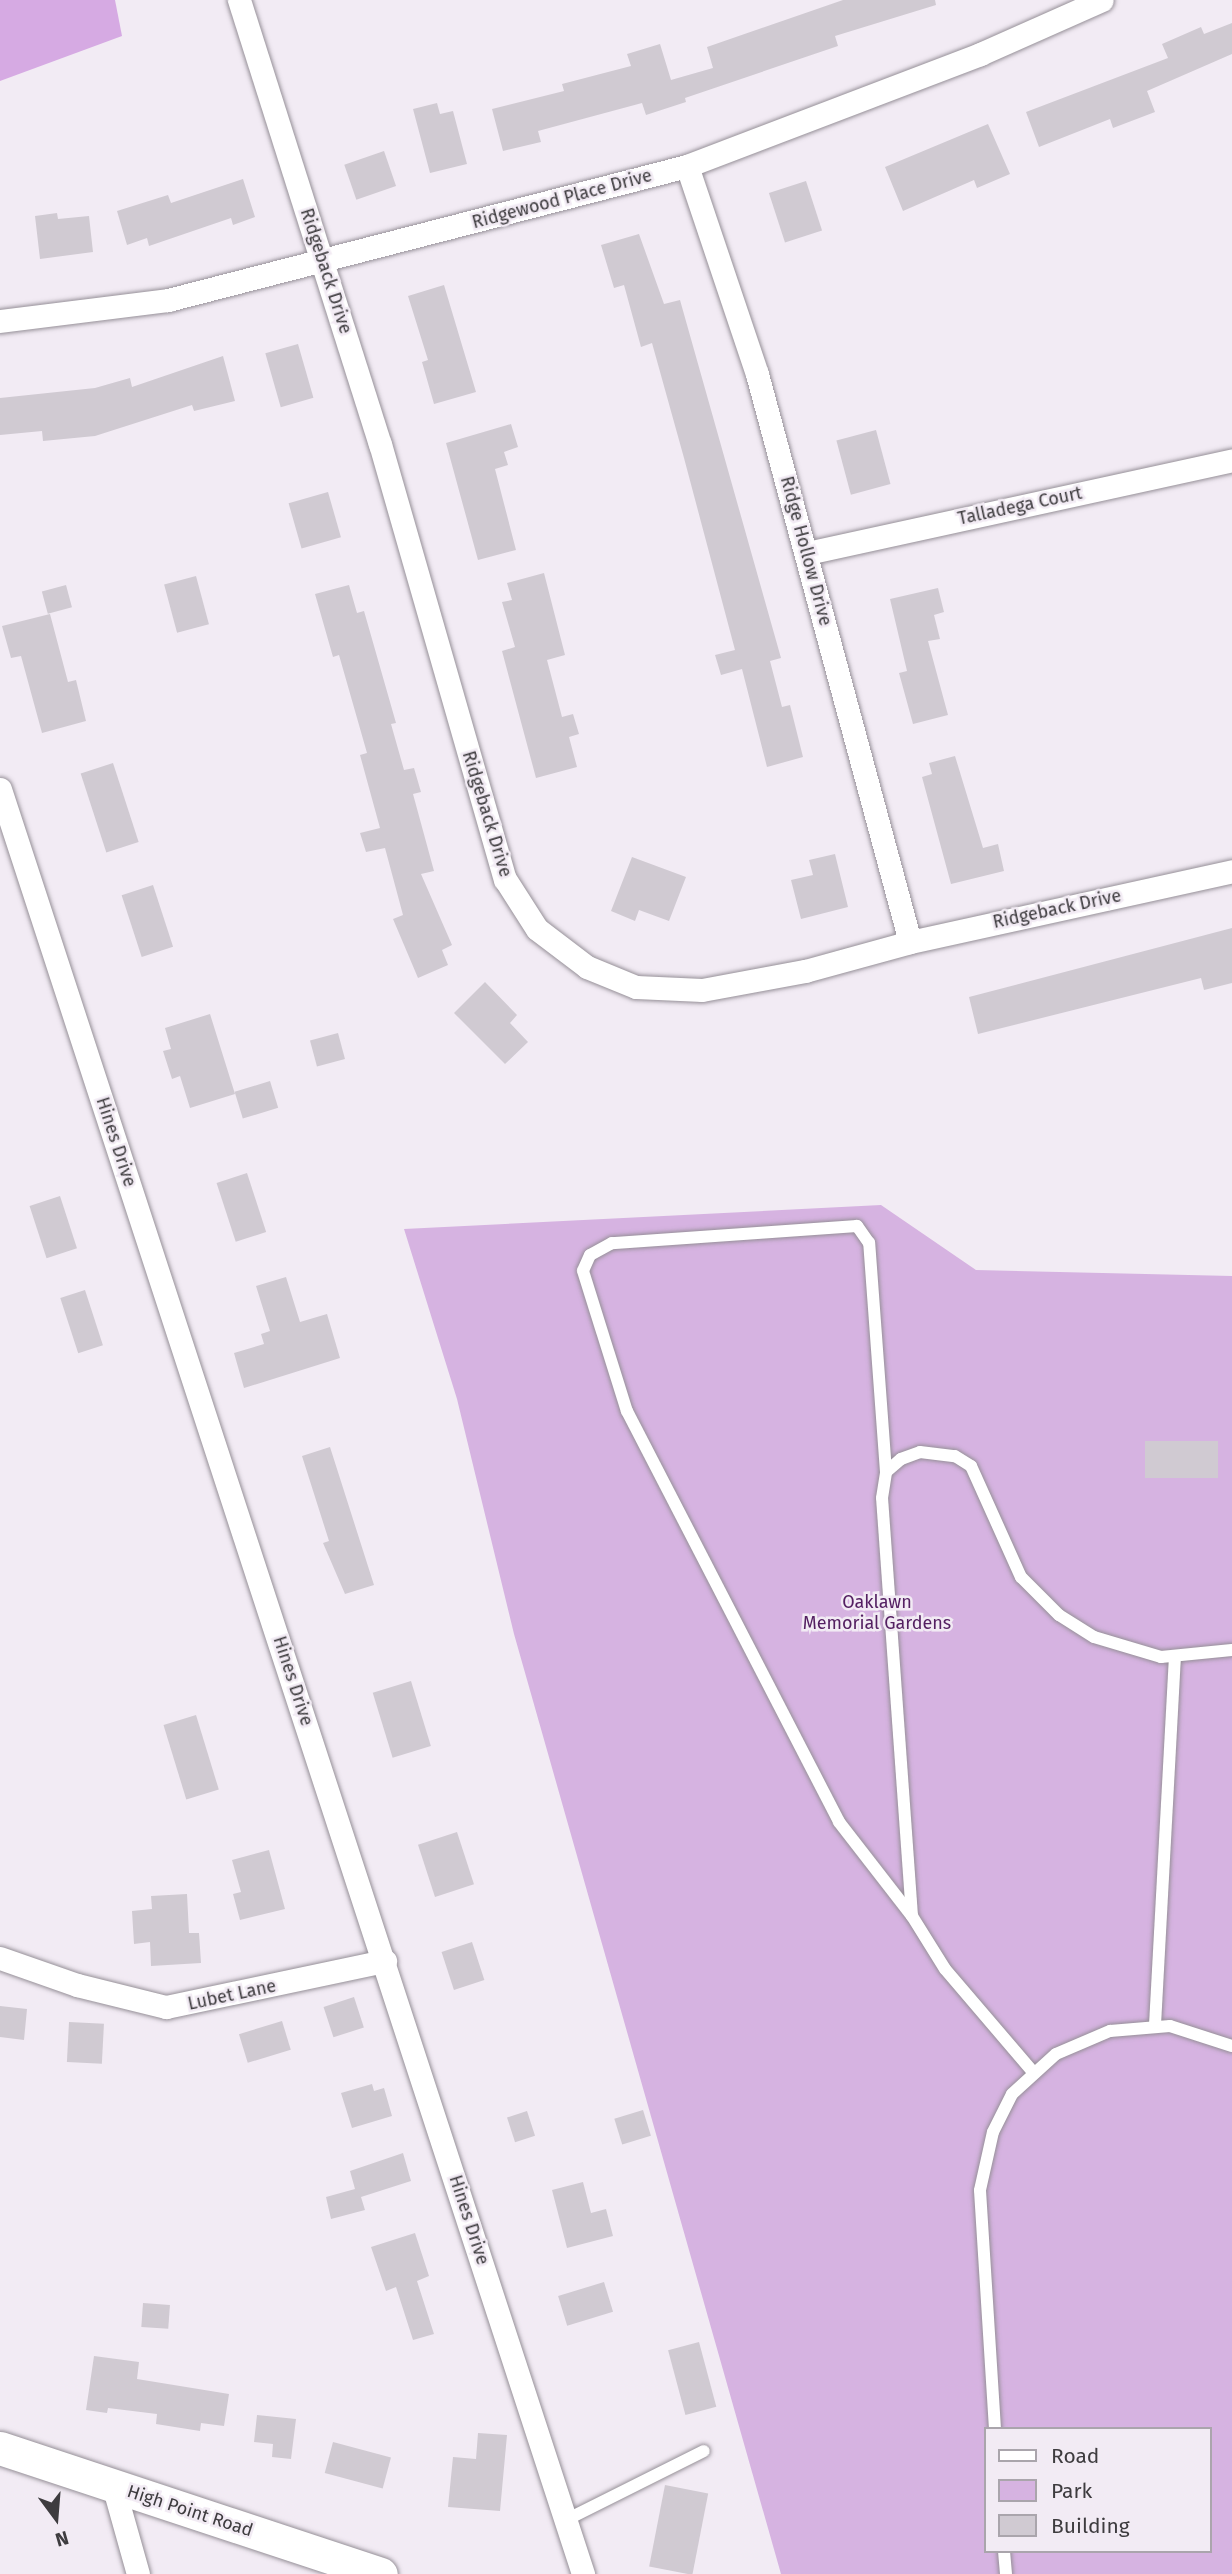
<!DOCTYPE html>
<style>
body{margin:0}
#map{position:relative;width:1232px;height:2574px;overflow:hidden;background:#f2ebf4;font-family:"Fira Sans",sans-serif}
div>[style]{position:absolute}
.green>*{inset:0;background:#d6b3e1}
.forest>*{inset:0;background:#d6aae3}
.building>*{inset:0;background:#d0cad2;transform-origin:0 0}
.roads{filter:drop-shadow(0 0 2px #969098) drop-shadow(0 0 2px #969098)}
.service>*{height:12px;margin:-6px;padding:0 6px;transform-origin:6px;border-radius:6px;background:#fff}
.minor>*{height:23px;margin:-11.5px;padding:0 11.5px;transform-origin:11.5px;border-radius:11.5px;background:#fff}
.secondary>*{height:33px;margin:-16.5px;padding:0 16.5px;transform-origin:16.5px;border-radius:16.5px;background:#fff}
span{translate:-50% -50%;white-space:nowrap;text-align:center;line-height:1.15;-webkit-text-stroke:5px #f2ebf4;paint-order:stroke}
.street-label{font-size:18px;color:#3e3c3f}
.park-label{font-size:18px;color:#542062}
.legend{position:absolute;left:984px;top:2427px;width:228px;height:126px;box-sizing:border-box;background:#f2ebf4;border:2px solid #aaa5ac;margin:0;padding:9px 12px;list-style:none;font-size:21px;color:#3e3c3f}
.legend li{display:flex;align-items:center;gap:14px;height:35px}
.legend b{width:35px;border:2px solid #aaa5ac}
.north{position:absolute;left:21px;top:2483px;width:70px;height:70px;-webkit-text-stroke:5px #f2ebf4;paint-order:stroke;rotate:164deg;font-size:19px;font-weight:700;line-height:28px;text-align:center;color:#3e3c3f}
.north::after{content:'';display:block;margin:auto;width:24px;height:32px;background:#3e3c3f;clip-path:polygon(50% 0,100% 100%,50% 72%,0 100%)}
</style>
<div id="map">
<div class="green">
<div style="clip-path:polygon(evenodd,881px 1205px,976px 1270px,1232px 1276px,1232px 2574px,781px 2574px,514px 1634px,457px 1399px,404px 1229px,881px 1205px,985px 2429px,1209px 2429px,1209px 2551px,985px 2551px,985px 2429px)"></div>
</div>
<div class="forest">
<div style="clip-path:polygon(0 0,115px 0,122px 36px,0 81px)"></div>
</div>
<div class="building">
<div style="clip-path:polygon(843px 0,935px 0,936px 5px,835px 36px,838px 46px,685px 98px,686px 102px,646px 115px,642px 103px,538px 131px,541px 142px,503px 151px,492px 109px,564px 91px,562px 84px,631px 66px,627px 54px,660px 44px,671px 80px,713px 68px,707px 47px)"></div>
<div style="clip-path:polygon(1232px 23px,1232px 54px,1147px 91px,1155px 112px,1113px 128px,1110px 119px,1039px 147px,1026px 112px,1168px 58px,1162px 44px,1201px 27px,1204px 34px)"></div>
<div style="clip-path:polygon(437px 103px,440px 114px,453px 111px,467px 164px,430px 173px,413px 109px)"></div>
<div style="clip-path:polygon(988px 124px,1010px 174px,977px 188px,974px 180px,903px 211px,885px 167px)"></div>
<div style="left:384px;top:151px;width:37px;height:42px;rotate:71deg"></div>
<div style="clip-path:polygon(243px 179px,255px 217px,233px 225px,231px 218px,149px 246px,147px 238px,127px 245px,117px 211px,168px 195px,171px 203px)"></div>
<div style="left:806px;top:181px;width:52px;height:39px;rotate:72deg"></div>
<div style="clip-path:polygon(57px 213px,58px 219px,89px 216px,93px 252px,40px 259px,35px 216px)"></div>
<div style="clip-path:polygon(639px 234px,664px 304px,680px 300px,781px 658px,770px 661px,782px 707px,790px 705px,803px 757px,767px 767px,742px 669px,721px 675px,715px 655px,735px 650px,684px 458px,652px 343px,641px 347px,624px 285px,614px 288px,601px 245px)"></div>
<div style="clip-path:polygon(444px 285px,476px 392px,434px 404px,422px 362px,428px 360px,408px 296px)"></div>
<div style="left:298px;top:344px;width:56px;height:34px;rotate:74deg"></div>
<div style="clip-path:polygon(223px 356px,235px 401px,194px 411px,192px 405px,95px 436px,43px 441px,42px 431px,0 435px,0 398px,95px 388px,130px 378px,132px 387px)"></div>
<div style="clip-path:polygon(511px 424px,518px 447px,504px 452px,508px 465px,495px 469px,516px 550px,478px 560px,446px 443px)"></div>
<div style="left:876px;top:430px;width:56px;height:41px;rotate:75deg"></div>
<div style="left:328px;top:492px;width:47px;height:41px;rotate:74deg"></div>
<div style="clip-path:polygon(544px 573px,565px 655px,547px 660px,562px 717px,573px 714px,579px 734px,569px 737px,577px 767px,536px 778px,502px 651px,515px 647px,502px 602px,512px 600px,507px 583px)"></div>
<div style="left:196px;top:576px;width:50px;height:33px;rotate:75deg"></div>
<div style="left:66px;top:585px;width:23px;height:25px;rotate:75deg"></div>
<div style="clip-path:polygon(349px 585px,357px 613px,364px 611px,396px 723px,391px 724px,404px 770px,414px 768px,421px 792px,413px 794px,434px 871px,421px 874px,452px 945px,442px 950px,448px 965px,418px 978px,393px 919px,403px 915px,385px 848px,366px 852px,360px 833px,380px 828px,360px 755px,367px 753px,339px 655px,333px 657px,315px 594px)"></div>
<div style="clip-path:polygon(938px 588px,944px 612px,934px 615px,940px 639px,928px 641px,948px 715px,913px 724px,899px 673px,907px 671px,890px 599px)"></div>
<div style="clip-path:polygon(50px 614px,68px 682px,76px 680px,86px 721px,42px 733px,21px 656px,11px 658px,2px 626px)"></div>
<div style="clip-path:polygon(955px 756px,983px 848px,998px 844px,1004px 871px,951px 884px,922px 777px,932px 774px,929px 763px)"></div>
<div style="left:113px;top:763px;width:83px;height:34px;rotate:72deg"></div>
<div style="clip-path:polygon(835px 854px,848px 907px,801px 919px,791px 880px,813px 875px,809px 860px)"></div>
<div style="clip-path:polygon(632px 857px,686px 877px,669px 921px,639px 910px,635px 921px,611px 911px)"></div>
<div style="left:153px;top:885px;width:65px;height:33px;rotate:72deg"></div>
<div style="clip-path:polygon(1232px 928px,1232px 983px,1204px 990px,1201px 978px,978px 1034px,969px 997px)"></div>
<div style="clip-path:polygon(485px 982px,517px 1015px,510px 1023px,528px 1042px,505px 1064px,454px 1013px)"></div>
<div style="clip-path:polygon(210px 1014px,235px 1094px,190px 1108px,180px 1076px,172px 1079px,163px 1051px,171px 1049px,165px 1028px)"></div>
<div style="left:338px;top:1033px;width:27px;height:29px;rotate:75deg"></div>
<div style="left:270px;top:1081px;width:28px;height:37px;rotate:73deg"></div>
<div style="left:247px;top:1173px;width:62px;height:32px;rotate:72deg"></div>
<div style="left:60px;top:1196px;width:55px;height:32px;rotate:72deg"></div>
<div style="clip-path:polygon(286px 1277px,300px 1322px,327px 1314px,340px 1358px,244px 1388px,234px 1353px,264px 1344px,261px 1334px,270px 1331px,256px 1286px)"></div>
<div style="left:85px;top:1290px;width:58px;height:26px;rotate:72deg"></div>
<div style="left:1145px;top:1441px;width:73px;height:37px"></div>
<div style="clip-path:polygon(330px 1447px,374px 1585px,345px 1594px,323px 1543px,329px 1541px,302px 1456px)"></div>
<div style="left:411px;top:1681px;width:68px;height:40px;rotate:73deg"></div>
<div style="left:196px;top:1715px;width:78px;height:34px;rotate:73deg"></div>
<div style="left:457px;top:1832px;width:55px;height:41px;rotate:72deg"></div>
<div style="clip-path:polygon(269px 1850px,285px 1909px,240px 1920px,233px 1894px,241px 1892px,232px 1860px)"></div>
<div style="clip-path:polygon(187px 1894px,189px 1933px,199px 1933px,201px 1963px,151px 1966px,150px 1942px,134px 1944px,132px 1911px,152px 1909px,151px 1896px)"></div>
<div style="left:472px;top:1942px;width:40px;height:32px;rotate:72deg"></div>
<div style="left:354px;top:1997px;width:32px;height:32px;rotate:72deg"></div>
<div style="clip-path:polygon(0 2006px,27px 2009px,24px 2040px,0 2037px)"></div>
<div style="left:282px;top:2021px;width:30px;height:45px;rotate:73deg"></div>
<div style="left:69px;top:2022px;width:35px;height:40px;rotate:3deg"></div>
<div style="clip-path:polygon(372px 2084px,374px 2091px,384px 2088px,392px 2116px,352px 2128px,341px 2093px)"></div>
<div style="left:643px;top:2110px;width:27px;height:30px;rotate:73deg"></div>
<div style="left:527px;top:2111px;width:26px;height:21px;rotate:72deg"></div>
<div style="clip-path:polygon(403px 2153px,411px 2181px,361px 2197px,365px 2210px,331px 2219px,326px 2197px,355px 2189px,350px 2171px)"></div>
<div style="clip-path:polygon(583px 2182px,591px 2213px,606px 2209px,613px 2236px,567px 2248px,552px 2190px)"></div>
<div style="clip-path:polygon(415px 2233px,429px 2276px,417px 2281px,434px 2334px,413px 2340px,396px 2287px,386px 2291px,371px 2247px)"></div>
<div style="left:604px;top:2282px;width:31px;height:48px;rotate:73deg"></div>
<div style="left:143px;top:2303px;width:27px;height:24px;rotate:4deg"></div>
<div style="left:699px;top:2342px;width:67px;height:32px;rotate:75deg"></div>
<div style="clip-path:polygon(94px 2356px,139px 2362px,137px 2379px,229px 2394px,224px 2426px,201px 2423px,200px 2431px,156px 2424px,157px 2414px,108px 2408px,107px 2413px,86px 2410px)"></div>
<div style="clip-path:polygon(257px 2415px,296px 2419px,291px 2459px,272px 2457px,273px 2444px,254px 2442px)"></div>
<div style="clip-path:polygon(478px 2433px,507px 2435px,500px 2511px,448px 2507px,453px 2457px,476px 2459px)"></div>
<div style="left:333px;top:2442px;width:60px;height:32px;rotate:15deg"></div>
<div style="left:665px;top:2485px;width:44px;height:83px;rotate:11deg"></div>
</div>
<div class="roads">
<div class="service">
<div style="left:886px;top:1472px;width:230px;rotate:-94.2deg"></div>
<div style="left:869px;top:1243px;width:21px;rotate:-125deg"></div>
<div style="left:857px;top:1226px;width:246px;rotate:176deg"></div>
<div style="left:612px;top:1243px;width:25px;rotate:151deg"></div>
<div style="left:590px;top:1255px;width:17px;rotate:114deg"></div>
<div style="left:583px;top:1271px;width:147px;rotate:72.6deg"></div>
<div style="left:627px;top:1411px;width:462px;rotate:62.7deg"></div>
<div style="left:839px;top:1822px;width:119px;rotate:52.2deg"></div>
<div style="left:1155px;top:2025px;width:369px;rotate:-86.9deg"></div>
<div style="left:1033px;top:2072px;width:135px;rotate:-130.5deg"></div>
<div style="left:945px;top:1969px;width:62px;rotate:-121.9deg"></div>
<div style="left:912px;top:1916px;width:419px;rotate:-94.1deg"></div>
<div style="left:882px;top:1498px;width:26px;rotate:-81deg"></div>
<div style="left:886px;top:1472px;width:20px;rotate:-41deg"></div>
<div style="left:901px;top:1459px;width:20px;rotate:-20deg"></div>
<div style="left:920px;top:1452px;width:35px;rotate:7deg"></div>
<div style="left:955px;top:1456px;width:19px;rotate:32deg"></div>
<div style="left:971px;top:1466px;width:122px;rotate:65.8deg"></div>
<div style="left:1021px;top:1577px;width:54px;rotate:45deg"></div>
<div style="left:1059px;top:1615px;width:41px;rotate:32.2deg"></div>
<div style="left:1094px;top:1637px;width:70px;rotate:16.6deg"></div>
<div style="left:1161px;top:1657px;width:71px;rotate:-5.6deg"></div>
<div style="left:995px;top:2429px;width:239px;rotate:-93.6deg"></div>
<div style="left:980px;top:2190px;width:59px;rotate:-77.4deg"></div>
<div style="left:993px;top:2132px;width:42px;rotate:-63.4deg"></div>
<div style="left:1012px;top:2094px;width:59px;rotate:-42.3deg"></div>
<div style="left:1056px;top:2054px;width:59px;rotate:-23.1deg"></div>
<div style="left:1110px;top:2031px;width:60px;rotate:-4.8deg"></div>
<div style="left:1170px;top:2026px;width:65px;rotate:17.9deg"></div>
<div style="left:566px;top:2520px;width:154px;rotate:-26.6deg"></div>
<div style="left:1004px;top:2551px;width:23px;rotate:85deg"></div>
</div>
<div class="minor">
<div style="left:239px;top:0;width:466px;rotate:72.4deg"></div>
<div style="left:380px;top:444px;width:453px;rotate:74deg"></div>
<div style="left:505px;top:879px;width:59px;rotate:57.4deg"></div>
<div style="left:537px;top:929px;width:63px;rotate:37.2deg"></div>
<div style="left:587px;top:967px;width:53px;rotate:22.2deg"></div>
<div style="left:636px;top:987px;width:66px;rotate:2.6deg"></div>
<div style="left:702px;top:990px;width:105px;rotate:-10.5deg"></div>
<div style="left:805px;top:971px;width:109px;rotate:-15.4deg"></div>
<div style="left:910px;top:942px;width:330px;rotate:-12.4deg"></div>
<div style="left:687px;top:166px;width:219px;rotate:71.4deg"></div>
<div style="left:757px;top:374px;width:588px;rotate:74.92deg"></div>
<div style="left:0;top:321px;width:169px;rotate:-7.1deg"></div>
<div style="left:168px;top:300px;width:536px;rotate:-14.48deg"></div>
<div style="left:687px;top:166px;width:314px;rotate:-20.9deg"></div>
<div style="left:980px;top:54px;width:133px;rotate:-23.9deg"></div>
<div style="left:807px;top:553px;width:435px;rotate:-12.3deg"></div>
<div style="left:0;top:789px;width:1878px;rotate:71.91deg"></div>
<div style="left:0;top:1958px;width:82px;rotate:19.3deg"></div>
<div style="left:77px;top:1985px;width:92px;rotate:13.9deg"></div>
<div style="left:166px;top:2007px;width:224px;rotate:-11.9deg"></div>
<div style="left:113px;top:2485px;width:92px;rotate:74.3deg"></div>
</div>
<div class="secondary">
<div style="left:0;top:2448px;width:401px;rotate:18.3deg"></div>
</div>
</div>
<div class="street-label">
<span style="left:562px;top:199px;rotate:-15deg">Ridgewood Place Drive</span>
<span style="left:326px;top:271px;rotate:72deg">Ridgeback Drive</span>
<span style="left:1020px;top:506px;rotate:-12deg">Talladega Court</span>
<span style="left:806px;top:551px;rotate:75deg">Ridge Hollow Drive</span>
<span style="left:487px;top:814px;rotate:73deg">Ridgeback Drive</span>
<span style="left:1057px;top:909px;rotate:-12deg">Ridgeback Drive</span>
<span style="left:116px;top:1142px;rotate:72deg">Hines Drive</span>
<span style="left:293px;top:1681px;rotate:72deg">Hines Drive</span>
<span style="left:232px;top:1995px;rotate:-12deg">Lubet Lane</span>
<span style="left:469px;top:2220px;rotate:72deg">Hines Drive</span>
<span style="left:190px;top:2511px;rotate:18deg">High Point Road</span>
</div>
<div class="park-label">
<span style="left:877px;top:1613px">Oaklawn<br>Memorial Gardens</span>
</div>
<ul class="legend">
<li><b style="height:9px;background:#fff"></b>Road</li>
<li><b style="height:19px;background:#d6b3e1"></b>Park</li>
<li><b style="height:19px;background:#d0cad2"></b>Building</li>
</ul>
<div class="north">N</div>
</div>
